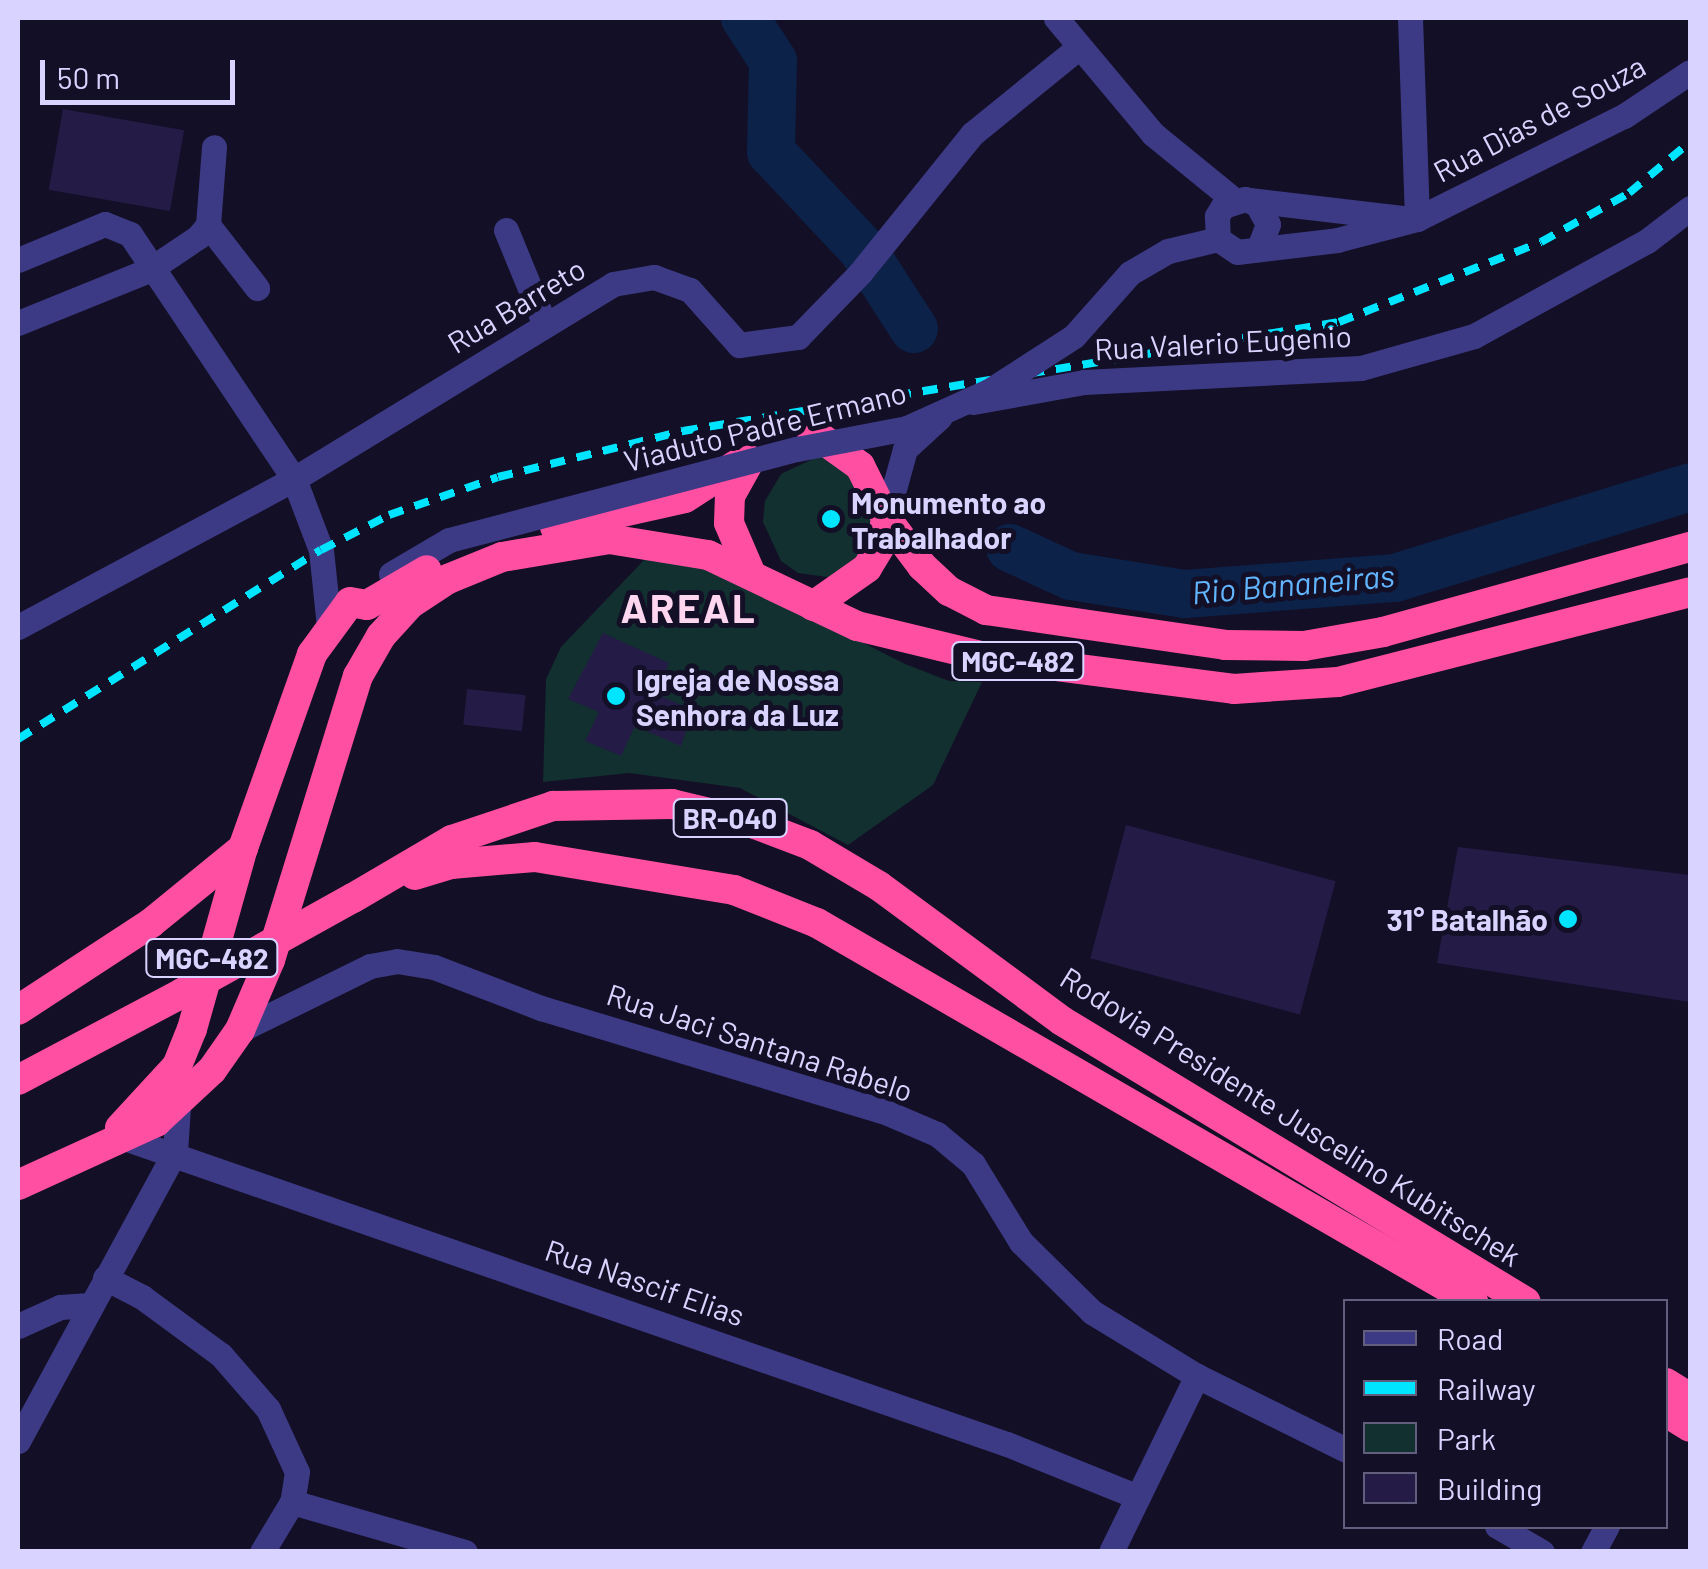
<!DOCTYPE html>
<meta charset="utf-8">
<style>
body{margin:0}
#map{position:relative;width:1708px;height:1569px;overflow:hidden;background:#130f26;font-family:Barlow,sans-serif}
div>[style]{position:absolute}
.green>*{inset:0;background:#12302f}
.river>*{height:48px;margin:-24px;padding:0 24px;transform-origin:24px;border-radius:24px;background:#0c2248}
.building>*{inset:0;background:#241b47;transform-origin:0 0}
.street>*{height:25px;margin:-12.5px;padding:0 12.5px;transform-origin:12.5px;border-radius:12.5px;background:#3d3a85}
.highway>*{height:30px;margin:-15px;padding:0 15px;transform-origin:15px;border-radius:15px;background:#ff4fa3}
.rail>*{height:8px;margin-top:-4px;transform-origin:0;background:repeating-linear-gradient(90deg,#00e5ff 0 15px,transparent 0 27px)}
.street-bridge>*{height:25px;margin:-12.5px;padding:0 12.5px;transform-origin:12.5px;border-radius:12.5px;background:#3d3a85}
.highway-bridge>*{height:30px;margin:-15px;padding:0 15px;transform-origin:15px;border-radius:15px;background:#ff4fa3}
.dots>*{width:28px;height:28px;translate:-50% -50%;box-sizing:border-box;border:5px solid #130f26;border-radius:50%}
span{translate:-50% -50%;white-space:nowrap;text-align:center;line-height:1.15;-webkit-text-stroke:10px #130f26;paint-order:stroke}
.shield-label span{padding:2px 8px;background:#130f26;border:2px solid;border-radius:8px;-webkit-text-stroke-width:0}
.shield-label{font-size:28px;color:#d9d4ff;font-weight:700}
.street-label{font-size:30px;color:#d9d4ff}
.poi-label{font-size:30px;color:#d9d4ff;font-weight:700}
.left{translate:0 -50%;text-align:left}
.right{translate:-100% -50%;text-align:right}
.water-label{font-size:32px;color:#62b6ff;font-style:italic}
.district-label{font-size:40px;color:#ffd6f0;font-weight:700;letter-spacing:2.5px}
.frame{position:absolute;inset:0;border:20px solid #d9d4ff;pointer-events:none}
.legend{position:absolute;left:1343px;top:1299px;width:325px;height:230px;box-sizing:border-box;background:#130f26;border:2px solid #625e7d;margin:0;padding:12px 18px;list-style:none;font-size:30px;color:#d9d4ff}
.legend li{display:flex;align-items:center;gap:20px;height:50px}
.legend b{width:50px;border:2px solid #625e7d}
.scale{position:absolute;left:40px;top:60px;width:195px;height:45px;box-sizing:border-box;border:5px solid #d9d4ff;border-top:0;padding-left:12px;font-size:30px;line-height:35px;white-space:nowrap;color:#d9d4ff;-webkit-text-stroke:8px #130f26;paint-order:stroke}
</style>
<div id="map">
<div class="green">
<div style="clip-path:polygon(819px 456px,860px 466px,881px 542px,834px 578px,798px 573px,781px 561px,763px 522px,765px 501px,781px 474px)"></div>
<div style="clip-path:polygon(645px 559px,688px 564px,746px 583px,905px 664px,949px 681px,982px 682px,933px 785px,848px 845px,740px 788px,629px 773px,543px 782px,546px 679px,561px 647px)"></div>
</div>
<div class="river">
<div style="left:745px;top:18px;width:51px;rotate:56.9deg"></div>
<div style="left:773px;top:61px;width:91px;rotate:91.3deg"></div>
<div style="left:771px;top:152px;width:134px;rotate:46.8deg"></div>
<div style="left:863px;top:250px;width:94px;rotate:57.2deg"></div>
<div style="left:1010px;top:548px;width:67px;rotate:24.7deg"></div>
<div style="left:1071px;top:576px;width:115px;rotate:9deg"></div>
<div style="left:1185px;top:594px;width:211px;rotate:-4.4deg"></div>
<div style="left:1395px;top:578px;width:309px;rotate:-17.1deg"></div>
</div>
<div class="building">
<div style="left:63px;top:109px;width:123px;height:82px;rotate:10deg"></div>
<div style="clip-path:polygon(603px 633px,669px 663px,656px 694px,693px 710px,681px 746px,635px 726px,621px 756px,585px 741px,599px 712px,568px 699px)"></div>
<div style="left:467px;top:689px;width:59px;height:36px;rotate:6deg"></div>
<div style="left:1126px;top:825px;width:217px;height:138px;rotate:15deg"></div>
<div style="clip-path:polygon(1458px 847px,1690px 875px,1690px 1002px,1437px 963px)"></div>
</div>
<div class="street">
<div style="left:1056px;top:18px;width:151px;rotate:50.1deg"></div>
<div style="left:1153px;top:134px;width:104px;rotate:39.2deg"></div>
<div style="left:1410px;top:18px;width:201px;rotate:88deg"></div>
<div style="left:1249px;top:200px;width:154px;rotate:6.7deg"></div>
<div style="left:208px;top:225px;width:80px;rotate:52.1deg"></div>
<div style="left:506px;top:230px;width:103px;rotate:67.7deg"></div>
<div style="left:1260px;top:245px;width:22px;rotate:-69deg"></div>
<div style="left:1268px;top:224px;width:23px;rotate:-119deg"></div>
<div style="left:1257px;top:204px;width:13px;rotate:-157deg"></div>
<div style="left:1245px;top:199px;width:23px;rotate:162deg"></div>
<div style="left:1223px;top:206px;width:12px;rotate:121deg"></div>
<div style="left:1217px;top:216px;width:23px;rotate:88deg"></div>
<div style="left:1218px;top:239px;width:23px;rotate:34deg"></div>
<div style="left:1237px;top:252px;width:101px;rotate:-6.8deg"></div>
<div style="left:1337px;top:240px;width:83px;rotate:-14.7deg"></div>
<div style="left:1417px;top:219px;width:231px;rotate:-26.5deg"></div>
<div style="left:1624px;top:116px;width:79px;rotate:-33.7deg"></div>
<div style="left:18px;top:260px;width:94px;rotate:-22.5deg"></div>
<div style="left:105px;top:224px;width:27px;rotate:22deg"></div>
<div style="left:130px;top:234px;width:295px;rotate:56.2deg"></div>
<div style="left:294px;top:479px;width:76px;rotate:69.2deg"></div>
<div style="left:321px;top:550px;width:76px;rotate:84deg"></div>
<div style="left:18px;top:323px;width:141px;rotate:-22deg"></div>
<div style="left:149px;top:270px;width:59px;rotate:-34deg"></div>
<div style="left:198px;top:237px;width:16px;rotate:-50deg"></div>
<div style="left:208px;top:225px;width:78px;rotate:-85.6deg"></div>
<div style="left:1074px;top:336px;width:84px;rotate:-48.4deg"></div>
<div style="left:1130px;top:273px;width:44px;rotate:-30.1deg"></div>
<div style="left:1168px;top:251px;width:51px;rotate:-13.5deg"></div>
<div style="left:973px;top:402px;width:113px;rotate:-10.2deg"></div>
<div style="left:1084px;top:382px;width:277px;rotate:-2.9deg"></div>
<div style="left:1361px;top:368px;width:117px;rotate:-15.8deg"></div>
<div style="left:1474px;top:336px;width:197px;rotate:-28.8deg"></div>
<div style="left:1647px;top:241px;width:54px;rotate:-37.5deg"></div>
<div style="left:886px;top:518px;width:72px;rotate:-74.6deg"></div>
<div style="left:905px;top:449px;width:47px;rotate:-42.4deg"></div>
<div style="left:391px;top:574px;width:67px;rotate:-30.4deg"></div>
<div style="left:18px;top:627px;width:313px;rotate:-28.2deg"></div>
<div style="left:294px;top:479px;width:374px;rotate:-31.4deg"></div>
<div style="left:613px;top:284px;width:42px;rotate:-9.7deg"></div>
<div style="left:654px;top:277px;width:38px;rotate:20deg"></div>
<div style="left:690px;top:290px;width:74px;rotate:48.3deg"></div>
<div style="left:739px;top:345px;width:60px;rotate:-7.7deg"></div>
<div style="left:798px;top:337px;width:89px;rotate:-45.9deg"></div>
<div style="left:860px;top:273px;width:179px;rotate:-51.1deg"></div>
<div style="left:972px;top:134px;width:138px;rotate:-39.1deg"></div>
<div style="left:240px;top:1030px;width:145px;rotate:-26.2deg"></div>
<div style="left:370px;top:966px;width:27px;rotate:-10deg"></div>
<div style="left:397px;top:961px;width:37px;rotate:9deg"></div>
<div style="left:434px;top:967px;width:115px;rotate:21deg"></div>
<div style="left:541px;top:1008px;width:357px;rotate:16.8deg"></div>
<div style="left:883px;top:1111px;width:59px;rotate:23.1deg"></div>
<div style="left:937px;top:1134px;width:47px;rotate:39.8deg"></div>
<div style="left:973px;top:1164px;width:92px;rotate:58.4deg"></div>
<div style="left:1021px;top:1242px;width:100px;rotate:44.6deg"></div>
<div style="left:1092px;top:1312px;width:123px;rotate:31.4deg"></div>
<div style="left:1197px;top:1376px;width:166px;rotate:26.4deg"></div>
<div style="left:127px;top:1139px;width:931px;rotate:19.12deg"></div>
<div style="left:1007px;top:1444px;width:141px;rotate:22deg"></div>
<div style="left:105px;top:1278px;width:42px;rotate:27.2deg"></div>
<div style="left:142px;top:1297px;width:98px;rotate:36.3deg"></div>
<div style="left:221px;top:1355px;width:72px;rotate:49deg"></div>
<div style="left:268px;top:1409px;width:69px;rotate:65.3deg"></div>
<div style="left:297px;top:1472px;width:30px;rotate:99deg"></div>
<div style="left:292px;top:1502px;width:58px;rotate:121deg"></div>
<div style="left:18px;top:1326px;width:46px;rotate:-24.3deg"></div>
<div style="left:60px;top:1307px;width:30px;rotate:-4deg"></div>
<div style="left:18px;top:1441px;width:329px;rotate:-61.5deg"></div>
<div style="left:175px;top:1152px;width:60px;rotate:-86.2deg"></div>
<div style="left:292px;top:1502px;width:180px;rotate:16.1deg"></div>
<div style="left:1497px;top:1526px;width:52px;rotate:30deg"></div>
<div style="left:1111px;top:1552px;width:196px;rotate:-64deg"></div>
<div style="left:1593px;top:1552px;width:30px;rotate:-62deg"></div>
</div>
<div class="highway">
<div style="left:812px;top:440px;width:9px;rotate:-13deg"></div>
<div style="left:821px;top:438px;width:48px;rotate:35.7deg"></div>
<div style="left:860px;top:466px;width:58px;rotate:63.4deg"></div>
<div style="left:886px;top:518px;width:25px;rotate:99deg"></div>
<div style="left:882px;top:543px;width:29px;rotate:121deg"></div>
<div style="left:867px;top:568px;width:66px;rotate:144.9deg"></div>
<div style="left:886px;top:518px;width:60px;rotate:53.1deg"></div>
<div style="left:922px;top:566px;width:37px;rotate:43deg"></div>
<div style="left:949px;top:591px;width:42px;rotate:27.2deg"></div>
<div style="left:986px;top:610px;width:242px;rotate:8.3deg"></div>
<div style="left:1225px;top:645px;width:79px;rotate:0.7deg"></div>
<div style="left:1304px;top:646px;width:80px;rotate:-10deg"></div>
<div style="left:1383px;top:632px;width:319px;rotate:-15.5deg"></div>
<div style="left:555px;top:527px;width:133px;rotate:-12.6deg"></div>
<div style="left:685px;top:498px;width:61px;rotate:-32.9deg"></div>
<div style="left:750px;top:572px;width:53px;rotate:-113.2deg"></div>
<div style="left:729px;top:523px;width:27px;rotate:-88deg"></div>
<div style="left:730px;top:496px;width:41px;rotate:-60.9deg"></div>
<div style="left:415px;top:875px;width:38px;rotate:-17deg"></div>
<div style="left:451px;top:864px;width:84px;rotate:-4.8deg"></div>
<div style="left:535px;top:857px;width:202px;rotate:9.4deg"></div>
<div style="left:734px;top:890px;width:89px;rotate:21.7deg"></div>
<div style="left:817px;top:923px;width:758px;rotate:30.02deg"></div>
<div style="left:353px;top:898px;width:115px;rotate:-30.4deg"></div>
<div style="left:452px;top:840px;width:107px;rotate:-18.6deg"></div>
<div style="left:553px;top:806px;width:119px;rotate:-1deg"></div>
<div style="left:672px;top:804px;width:85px;rotate:13.5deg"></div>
<div style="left:755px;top:824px;width:59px;rotate:20.9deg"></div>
<div style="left:810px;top:845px;width:80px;rotate:30.7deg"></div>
<div style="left:879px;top:886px;width:227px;rotate:36.4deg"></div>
<div style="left:1062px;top:1021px;width:542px;rotate:31.2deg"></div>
<div style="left:18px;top:1010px;width:159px;rotate:-33.2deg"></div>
<div style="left:151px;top:923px;width:119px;rotate:-39.2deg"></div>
<div style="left:18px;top:1080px;width:186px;rotate:-27.9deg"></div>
<div style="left:120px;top:1128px;width:84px;rotate:-47.4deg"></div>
<div style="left:177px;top:1066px;width:40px;rotate:-68deg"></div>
<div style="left:192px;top:1029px;width:188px;rotate:-74.3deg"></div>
<div style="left:243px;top:848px;width:206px;rotate:-70.4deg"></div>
<div style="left:312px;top:654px;width:64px;rotate:-53.8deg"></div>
<div style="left:350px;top:602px;width:17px;rotate:10deg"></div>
<div style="left:367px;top:605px;width:69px;rotate:-30.3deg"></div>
<div style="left:18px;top:1185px;width:152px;rotate:-24.5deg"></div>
<div style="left:156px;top:1122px;width:76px;rotate:-42.9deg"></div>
<div style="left:212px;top:1070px;width:49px;rotate:-55deg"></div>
<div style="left:240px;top:1030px;width:76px;rotate:-66.8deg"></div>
<div style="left:270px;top:960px;width:297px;rotate:-72.8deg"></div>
<div style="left:358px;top:676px;width:46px;rotate:-60.1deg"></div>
<div style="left:381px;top:636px;width:43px;rotate:-47.8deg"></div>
<div style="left:410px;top:604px;width:45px;rotate:-33.3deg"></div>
<div style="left:448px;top:579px;width:58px;rotate:-22.2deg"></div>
<div style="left:502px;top:557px;width:109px;rotate:-9.5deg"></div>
<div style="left:609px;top:539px;width:100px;rotate:9.2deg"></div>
<div style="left:708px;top:555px;width:165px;rotate:25.5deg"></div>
<div style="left:857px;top:626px;width:132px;rotate:13.6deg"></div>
<div style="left:985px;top:657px;width:251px;rotate:7.3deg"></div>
<div style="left:1234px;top:689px;width:104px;rotate:-3.9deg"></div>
<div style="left:1338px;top:682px;width:363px;rotate:-14.3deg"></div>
<div style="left:1666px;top:1383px;width:28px;rotate:32deg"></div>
<div style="left:1666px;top:1412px;width:28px;rotate:32deg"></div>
</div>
<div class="rail">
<div style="left:18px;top:739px;width:357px;rotate:-32deg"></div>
<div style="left:321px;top:550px;width:76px;rotate:-27.2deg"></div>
<div style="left:389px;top:515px;width:115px;rotate:-19.2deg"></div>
<div style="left:498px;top:477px;width:191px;rotate:-14deg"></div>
<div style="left:683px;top:431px;width:665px;rotate:-9.43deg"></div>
<div style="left:1339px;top:322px;width:217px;rotate:-21.6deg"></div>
<div style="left:1541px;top:242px;width:101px;rotate:-29.1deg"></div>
<div style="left:1629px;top:193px;width:80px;rotate:-39.9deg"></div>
</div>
<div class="street-bridge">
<div style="left:449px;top:540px;width:360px;rotate:-14.7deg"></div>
<div style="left:797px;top:449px;width:112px;rotate:-10.8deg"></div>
<div style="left:907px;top:428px;width:90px;rotate:-24.3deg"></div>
<div style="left:989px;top:391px;width:101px;rotate:-32.9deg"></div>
</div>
<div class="highway-bridge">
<div style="left:182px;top:993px;width:196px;rotate:-29.1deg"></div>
</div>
<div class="dots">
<div style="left:831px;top:519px;background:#00e5ff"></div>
<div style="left:616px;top:696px;background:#00e5ff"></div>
<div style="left:1568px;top:919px;background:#00e5ff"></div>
</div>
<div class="shield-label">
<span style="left:1018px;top:661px">MGC-482</span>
<span style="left:730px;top:818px">BR-040</span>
<span style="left:212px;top:958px">MGC-482</span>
</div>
<div class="street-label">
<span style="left:1539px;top:118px;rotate:-28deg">Rua Dias de Souza</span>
<span style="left:516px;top:305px;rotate:-31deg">Rua Barreto</span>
<span style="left:1223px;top:342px;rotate:-3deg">Rua Valerio Eugenio</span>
<span style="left:765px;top:426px;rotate:-14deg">Viaduto Padre Ermano</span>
<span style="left:760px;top:1042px;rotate:18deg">Rua Jaci Santana Rabelo</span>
<span style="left:1291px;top:1116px;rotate:32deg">Rodovia Presidente Juscelino Kubitschek</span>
<span style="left:645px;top:1282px;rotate:19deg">Rua Nascif Elias</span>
</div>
<div class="poi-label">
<span class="left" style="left:851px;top:519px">Monumento ao<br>Trabalhador</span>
<span class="left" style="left:636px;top:696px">Igreja de Nossa<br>Senhora da Luz</span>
<span class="right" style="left:1548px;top:919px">31° Batalhão</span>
</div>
<div class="water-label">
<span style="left:1293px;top:583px;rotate:-5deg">Rio Bananeiras</span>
</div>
<div class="district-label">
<span style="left:689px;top:607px">AREAL</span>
</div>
<div class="frame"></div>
<ul class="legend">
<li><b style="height:12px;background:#3d3a85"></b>Road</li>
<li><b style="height:12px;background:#00e5ff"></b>Railway</li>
<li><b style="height:28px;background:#12302f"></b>Park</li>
<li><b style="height:28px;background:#241b47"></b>Building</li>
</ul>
<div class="scale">50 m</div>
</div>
